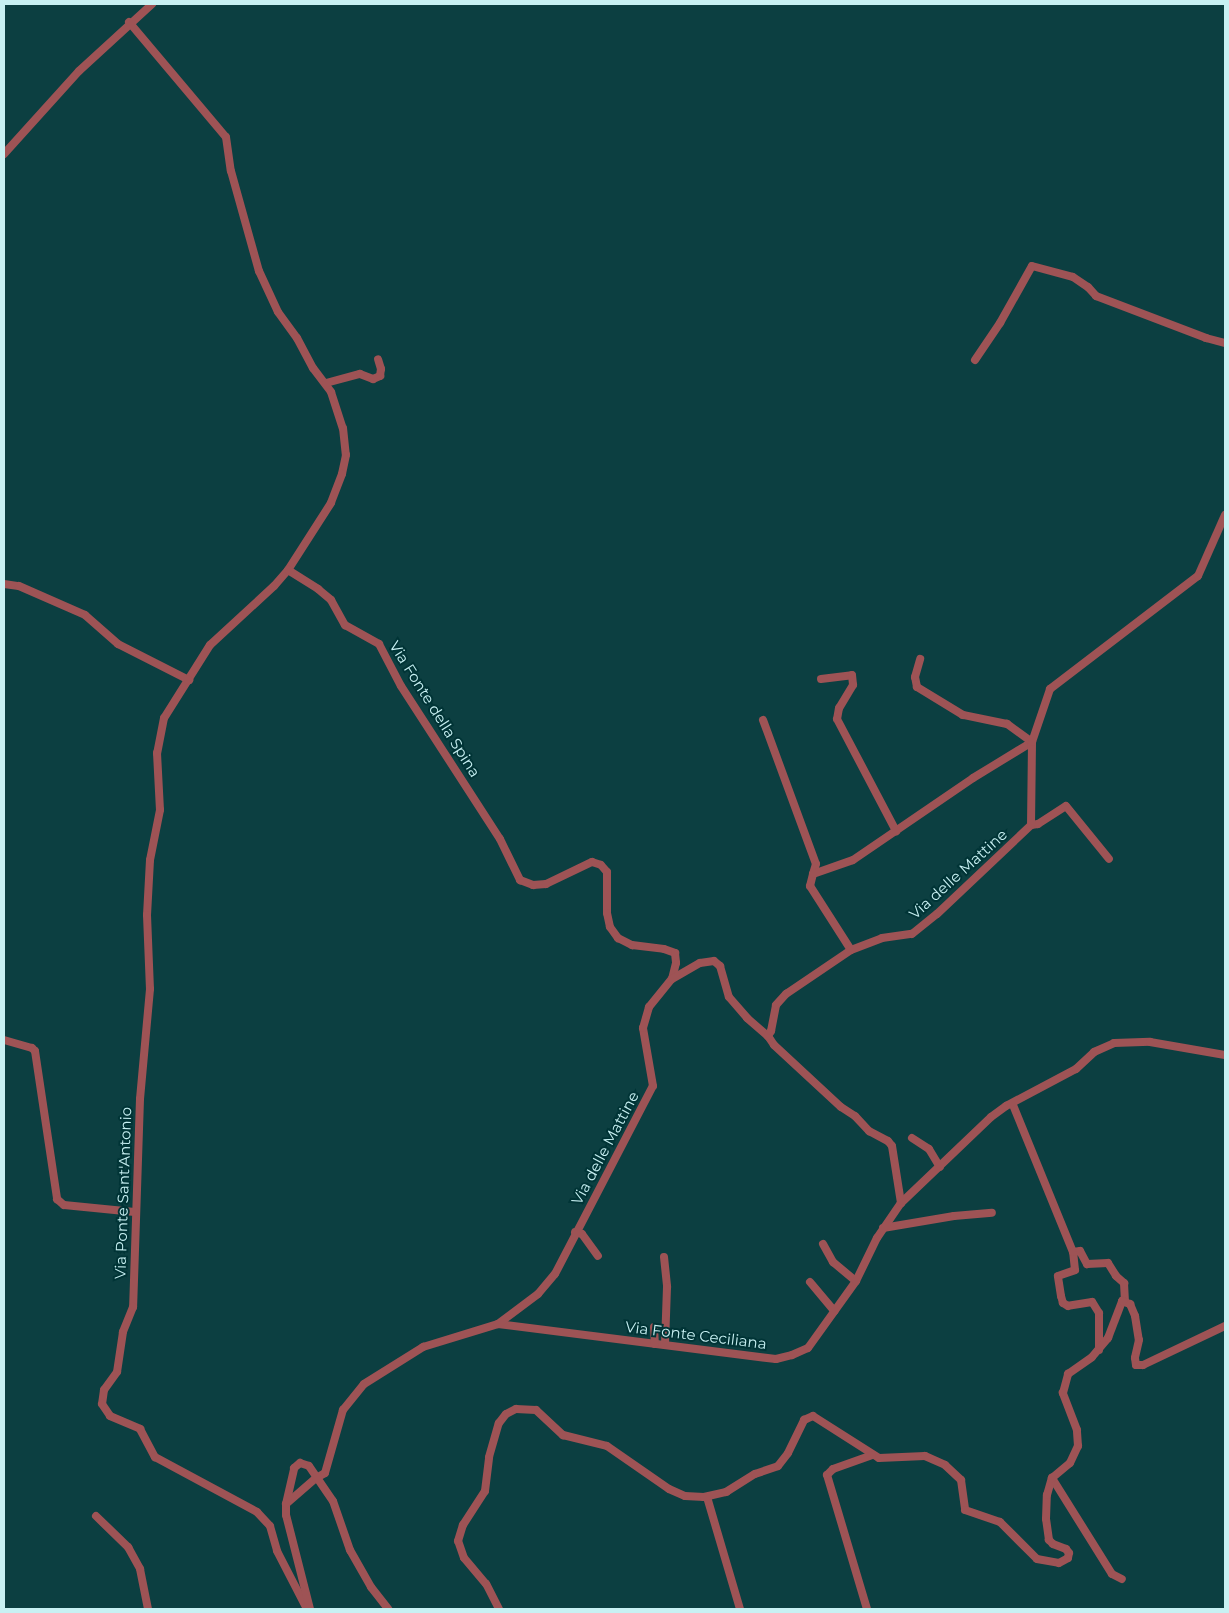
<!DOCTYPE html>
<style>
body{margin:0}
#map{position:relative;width:1229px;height:1613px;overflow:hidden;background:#0c3f41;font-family:Montserrat,sans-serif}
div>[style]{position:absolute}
.minor>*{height:8px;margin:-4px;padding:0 4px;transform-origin:4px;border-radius:4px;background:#9e5355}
span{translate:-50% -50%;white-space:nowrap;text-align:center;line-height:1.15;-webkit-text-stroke:4px #003436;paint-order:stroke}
.street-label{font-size:15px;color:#c8f1f3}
.frame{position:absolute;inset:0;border:5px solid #c8f1f3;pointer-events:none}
</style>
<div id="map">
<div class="minor">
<div style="left:129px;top:22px;width:150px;rotate:49.9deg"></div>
<div style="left:226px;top:137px;width:34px;rotate:82deg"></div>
<div style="left:231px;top:171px;width:104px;rotate:74.4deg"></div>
<div style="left:259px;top:271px;width:45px;rotate:65.1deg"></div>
<div style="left:278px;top:312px;width:32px;rotate:54deg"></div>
<div style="left:297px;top:338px;width:34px;rotate:62deg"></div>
<div style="left:313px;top:368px;width:30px;rotate:53deg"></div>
<div style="left:331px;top:392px;width:38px;rotate:72deg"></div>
<div style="left:343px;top:428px;width:27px;rotate:84deg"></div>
<div style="left:346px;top:455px;width:19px;rotate:102deg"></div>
<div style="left:342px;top:474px;width:31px;rotate:111deg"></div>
<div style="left:331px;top:503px;width:80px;rotate:122.7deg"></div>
<div style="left:288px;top:570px;width:21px;rotate:131deg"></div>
<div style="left:274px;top:586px;width:87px;rotate:137.3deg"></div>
<div style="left:210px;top:645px;width:86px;rotate:122.2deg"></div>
<div style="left:164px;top:718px;width:36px;rotate:101deg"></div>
<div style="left:157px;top:753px;width:57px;rotate:87deg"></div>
<div style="left:160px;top:810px;width:51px;rotate:101.3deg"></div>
<div style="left:150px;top:860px;width:55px;rotate:93.1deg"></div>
<div style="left:147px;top:915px;width:74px;rotate:87.7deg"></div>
<div style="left:150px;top:989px;width:110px;rotate:95.2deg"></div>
<div style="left:140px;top:1099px;width:208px;rotate:91.9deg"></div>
<div style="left:133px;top:1307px;width:27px;rotate:112deg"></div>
<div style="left:123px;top:1332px;width:40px;rotate:98.5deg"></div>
<div style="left:117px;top:1372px;width:22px;rotate:126deg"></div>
<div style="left:104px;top:1390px;width:14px;rotate:98deg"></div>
<div style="left:102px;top:1404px;width:14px;rotate:56deg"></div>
<div style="left:110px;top:1416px;width:33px;rotate:23deg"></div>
<div style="left:140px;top:1429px;width:32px;rotate:62deg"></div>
<div style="left:155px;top:1457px;width:116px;rotate:28.3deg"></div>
<div style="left:257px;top:1512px;width:19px;rotate:47deg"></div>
<div style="left:270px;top:1526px;width:26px;rotate:74deg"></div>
<div style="left:277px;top:1551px;width:65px;rotate:62.7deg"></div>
<div style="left:4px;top:154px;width:112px;rotate:-47.9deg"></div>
<div style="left:79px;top:71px;width:99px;rotate:-42.5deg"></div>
<div style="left:975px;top:360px;width:45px;rotate:-56deg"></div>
<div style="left:1000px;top:323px;width:65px;rotate:-60.7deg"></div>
<div style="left:1032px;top:266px;width:42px;rotate:15deg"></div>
<div style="left:1073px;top:277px;width:18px;rotate:34deg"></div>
<div style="left:1088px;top:287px;width:12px;rotate:48deg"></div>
<div style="left:1096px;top:296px;width:118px;rotate:20.9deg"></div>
<div style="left:1206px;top:338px;width:20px;rotate:15deg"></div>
<div style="left:326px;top:383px;width:35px;rotate:-15deg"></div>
<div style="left:360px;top:374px;width:14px;rotate:21deg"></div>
<div style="left:373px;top:379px;width:8px;rotate:-23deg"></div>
<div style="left:380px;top:376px;width:7px;rotate:-82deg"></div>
<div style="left:381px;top:369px;width:10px;rotate:-107deg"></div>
<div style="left:288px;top:570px;width:36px;rotate:32deg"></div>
<div style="left:318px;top:589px;width:17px;rotate:40deg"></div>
<div style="left:331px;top:600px;width:29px;rotate:61deg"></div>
<div style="left:345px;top:625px;width:39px;rotate:29deg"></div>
<div style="left:379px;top:644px;width:47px;rotate:62.4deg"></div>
<div style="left:401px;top:686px;width:182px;rotate:57.1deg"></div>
<div style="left:500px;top:839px;width:46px;rotate:64deg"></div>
<div style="left:520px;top:880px;width:14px;rotate:21deg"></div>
<div style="left:533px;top:885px;width:13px;rotate:-4deg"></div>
<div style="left:546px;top:884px;width:51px;rotate:-25.6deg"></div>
<div style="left:592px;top:862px;width:9px;rotate:18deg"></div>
<div style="left:601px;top:865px;width:9px;rotate:49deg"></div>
<div style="left:607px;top:872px;width:41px;rotate:90deg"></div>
<div style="left:607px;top:913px;width:14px;rotate:78deg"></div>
<div style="left:610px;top:927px;width:14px;rotate:54deg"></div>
<div style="left:618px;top:938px;width:16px;rotate:27deg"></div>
<div style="left:632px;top:945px;width:32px;rotate:7deg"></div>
<div style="left:664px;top:949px;width:12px;rotate:20deg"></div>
<div style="left:675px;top:953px;width:10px;rotate:84deg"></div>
<div style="left:676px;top:963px;width:16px;rotate:104deg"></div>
<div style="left:4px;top:584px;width:15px;rotate:8deg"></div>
<div style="left:19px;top:586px;width:72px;rotate:23.7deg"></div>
<div style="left:85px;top:615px;width:44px;rotate:41.3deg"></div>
<div style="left:118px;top:644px;width:80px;rotate:26.9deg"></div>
<div style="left:821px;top:679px;width:31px;rotate:-7deg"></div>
<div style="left:852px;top:675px;width:10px;rotate:84deg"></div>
<div style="left:853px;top:685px;width:27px;rotate:121deg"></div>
<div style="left:839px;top:708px;width:11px;rotate:100deg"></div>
<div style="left:837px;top:719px;width:127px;rotate:62.2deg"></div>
<div style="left:763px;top:720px;width:153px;rotate:69.8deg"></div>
<div style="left:816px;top:864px;width:10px;rotate:107deg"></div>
<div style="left:1031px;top:825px;width:7px;rotate:-8deg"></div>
<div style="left:1038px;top:824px;width:33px;rotate:-33deg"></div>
<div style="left:1066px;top:806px;width:68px;rotate:50.9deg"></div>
<div style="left:851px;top:950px;width:76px;rotate:-122.6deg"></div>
<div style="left:810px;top:886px;width:12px;rotate:-76deg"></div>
<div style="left:813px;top:874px;width:42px;rotate:-19.3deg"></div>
<div style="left:853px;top:860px;width:145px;rotate:-34.3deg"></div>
<div style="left:973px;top:778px;width:69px;rotate:-31.4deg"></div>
<div style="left:1032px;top:742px;width:31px;rotate:-144deg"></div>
<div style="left:1007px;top:724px;width:45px;rotate:-168.4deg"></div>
<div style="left:963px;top:715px;width:54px;rotate:-148.7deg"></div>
<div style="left:917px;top:687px;width:10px;rotate:-101deg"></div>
<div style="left:915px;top:677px;width:19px;rotate:-74deg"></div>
<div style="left:768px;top:1036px;width:11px;rotate:56deg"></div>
<div style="left:774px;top:1045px;width:91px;rotate:42.8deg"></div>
<div style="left:841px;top:1107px;width:17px;rotate:33deg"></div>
<div style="left:855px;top:1116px;width:21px;rotate:47deg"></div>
<div style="left:869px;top:1131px;width:21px;rotate:28deg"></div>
<div style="left:888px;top:1141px;width:6px;rotate:51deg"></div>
<div style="left:892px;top:1146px;width:58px;rotate:81deg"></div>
<div style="left:4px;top:1040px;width:29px;rotate:16deg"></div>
<div style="left:32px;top:1048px;width:4px;rotate:45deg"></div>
<div style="left:35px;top:1051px;width:150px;rotate:81.5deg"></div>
<div style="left:57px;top:1199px;width:9px;rotate:41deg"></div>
<div style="left:64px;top:1205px;width:71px;rotate:5.6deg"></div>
<div style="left:1013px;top:1105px;width:159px;rotate:67.8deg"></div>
<div style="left:912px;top:1138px;width:20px;rotate:33deg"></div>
<div style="left:929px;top:1149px;width:21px;rotate:59deg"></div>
<div style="left:883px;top:1228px;width:72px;rotate:-9.6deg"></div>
<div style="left:954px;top:1216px;width:38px;rotate:-5deg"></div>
<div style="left:575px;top:1232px;width:7px;rotate:16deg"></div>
<div style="left:582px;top:1234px;width:27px;rotate:54deg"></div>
<div style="left:823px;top:1244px;width:21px;rotate:61deg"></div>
<div style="left:833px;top:1262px;width:30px;rotate:40deg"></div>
<div style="left:664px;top:1257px;width:30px;rotate:84deg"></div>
<div style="left:667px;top:1287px;width:58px;rotate:92deg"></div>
<div style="left:810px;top:1282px;width:38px;rotate:50deg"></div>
<div style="left:498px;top:1324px;width:280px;rotate:7.2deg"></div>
<div style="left:776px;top:1359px;width:16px;rotate:-14deg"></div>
<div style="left:792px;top:1355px;width:17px;rotate:-24deg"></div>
<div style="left:808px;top:1348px;width:82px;rotate:-54.4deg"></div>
<div style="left:856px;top:1281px;width:48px;rotate:-64deg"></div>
<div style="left:877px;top:1238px;width:42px;rotate:-55.6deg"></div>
<div style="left:901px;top:1203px;width:124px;rotate:-43.7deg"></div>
<div style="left:991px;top:1117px;width:19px;rotate:-36deg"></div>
<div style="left:1006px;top:1106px;width:79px;rotate:-27.9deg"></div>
<div style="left:1076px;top:1069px;width:25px;rotate:-43deg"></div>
<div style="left:1094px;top:1052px;width:22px;rotate:-24deg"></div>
<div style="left:1114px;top:1043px;width:36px;rotate:-2deg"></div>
<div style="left:1150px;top:1042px;width:76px;rotate:9.8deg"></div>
<div style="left:654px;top:1327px;width:17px;rotate:87deg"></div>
<div style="left:1099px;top:1350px;width:37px;rotate:-90deg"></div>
<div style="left:1099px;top:1313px;width:13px;rotate:-122deg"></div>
<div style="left:1092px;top:1302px;width:24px;rotate:171deg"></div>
<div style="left:1068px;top:1306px;width:6px;rotate:-149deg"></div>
<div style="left:1063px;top:1303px;width:7px;rotate:-106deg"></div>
<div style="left:1061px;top:1296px;width:20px;rotate:-99deg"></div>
<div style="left:1058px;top:1276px;width:18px;rotate:-19deg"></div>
<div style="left:1075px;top:1270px;width:18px;rotate:-96deg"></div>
<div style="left:1073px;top:1252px;width:7px;rotate:-8deg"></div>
<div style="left:1080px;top:1251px;width:15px;rotate:62deg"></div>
<div style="left:1087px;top:1264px;width:21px;rotate:-3deg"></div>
<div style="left:1108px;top:1263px;width:15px;rotate:58deg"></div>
<div style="left:1116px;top:1276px;width:11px;rotate:41deg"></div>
<div style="left:1124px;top:1283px;width:18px;rotate:87deg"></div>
<div style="left:1052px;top:1478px;width:113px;rotate:58deg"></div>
<div style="left:1112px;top:1574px;width:11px;rotate:27deg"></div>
<div style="left:707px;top:1497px;width:117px;rotate:73.6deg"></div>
<div style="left:286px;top:1504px;width:40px;rotate:-41deg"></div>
<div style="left:316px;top:1478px;width:10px;rotate:-29deg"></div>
<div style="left:325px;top:1473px;width:66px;rotate:-74.1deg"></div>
<div style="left:343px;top:1410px;width:33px;rotate:-51deg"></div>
<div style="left:364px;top:1384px;width:70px;rotate:-32.1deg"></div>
<div style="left:423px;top:1347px;width:78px;rotate:-17deg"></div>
<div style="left:498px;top:1324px;width:50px;rotate:-36.9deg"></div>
<div style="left:538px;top:1294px;width:26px;rotate:-50deg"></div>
<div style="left:555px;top:1274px;width:212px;rotate:-62.5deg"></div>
<div style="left:653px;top:1086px;width:59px;rotate:-99.8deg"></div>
<div style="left:643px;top:1028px;width:22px;rotate:-74deg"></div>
<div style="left:649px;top:1007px;width:36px;rotate:-51deg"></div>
<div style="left:672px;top:979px;width:32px;rotate:-30deg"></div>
<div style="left:700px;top:963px;width:14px;rotate:-8deg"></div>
<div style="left:714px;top:961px;width:8px;rotate:40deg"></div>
<div style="left:720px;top:966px;width:32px;rotate:74deg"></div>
<div style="left:729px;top:997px;width:28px;rotate:49deg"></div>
<div style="left:747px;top:1018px;width:28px;rotate:41deg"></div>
<div style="left:768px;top:1036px;width:6px;rotate:-59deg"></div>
<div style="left:771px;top:1031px;width:26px;rotate:-79deg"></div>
<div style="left:776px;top:1005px;width:15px;rotate:-48deg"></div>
<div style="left:786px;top:994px;width:78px;rotate:-34.1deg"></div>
<div style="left:851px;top:950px;width:33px;rotate:-21deg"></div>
<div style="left:882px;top:938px;width:30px;rotate:-8deg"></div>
<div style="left:912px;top:934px;width:32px;rotate:-39deg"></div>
<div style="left:937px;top:914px;width:129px;rotate:-43.4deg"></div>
<div style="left:1031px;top:825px;width:83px;rotate:-89.3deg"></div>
<div style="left:1032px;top:742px;width:56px;rotate:-71.2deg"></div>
<div style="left:1050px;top:689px;width:186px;rotate:-37.4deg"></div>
<div style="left:1198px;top:576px;width:67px;rotate:-66.1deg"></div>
<div style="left:96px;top:1516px;width:45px;rotate:44.1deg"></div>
<div style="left:128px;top:1547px;width:25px;rotate:61deg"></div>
<div style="left:140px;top:1569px;width:41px;rotate:78.7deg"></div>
<div style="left:310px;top:1609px;width:97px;rotate:-104.3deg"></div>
<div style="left:286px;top:1515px;width:11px;rotate:-90deg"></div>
<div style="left:286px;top:1504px;width:37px;rotate:-77deg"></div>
<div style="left:294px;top:1468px;width:8px;rotate:-40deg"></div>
<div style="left:300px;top:1463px;width:9px;rotate:18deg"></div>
<div style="left:309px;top:1466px;width:42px;rotate:55.6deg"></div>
<div style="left:333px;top:1501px;width:52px;rotate:70.9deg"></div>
<div style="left:350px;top:1550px;width:43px;rotate:60.4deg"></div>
<div style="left:371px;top:1587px;width:28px;rotate:52deg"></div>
<div style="left:499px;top:1609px;width:28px;rotate:-117deg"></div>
<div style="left:486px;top:1584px;width:34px;rotate:-130deg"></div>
<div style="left:464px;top:1558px;width:18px;rotate:-109deg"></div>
<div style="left:458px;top:1541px;width:17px;rotate:-73deg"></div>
<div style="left:463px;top:1525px;width:40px;rotate:-57.1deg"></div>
<div style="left:485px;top:1491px;width:34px;rotate:-83deg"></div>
<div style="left:489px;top:1457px;width:35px;rotate:-74deg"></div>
<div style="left:499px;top:1423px;width:11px;rotate:-52deg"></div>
<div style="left:506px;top:1414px;width:11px;rotate:-27deg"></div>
<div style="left:516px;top:1409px;width:20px;rotate:3deg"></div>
<div style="left:536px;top:1410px;width:37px;rotate:43deg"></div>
<div style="left:563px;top:1435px;width:45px;rotate:14deg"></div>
<div style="left:607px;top:1446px;width:75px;rotate:34.7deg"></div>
<div style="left:669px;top:1489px;width:17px;rotate:24deg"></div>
<div style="left:685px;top:1496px;width:19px;rotate:3deg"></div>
<div style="left:704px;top:1497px;width:23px;rotate:-13deg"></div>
<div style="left:726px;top:1492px;width:34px;rotate:-32deg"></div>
<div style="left:755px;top:1474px;width:24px;rotate:-19deg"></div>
<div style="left:778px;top:1466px;width:16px;rotate:-52deg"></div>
<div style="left:788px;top:1453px;width:37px;rotate:-64deg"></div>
<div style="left:804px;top:1420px;width:10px;rotate:-24deg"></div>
<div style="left:813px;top:1416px;width:78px;rotate:32.5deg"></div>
<div style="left:879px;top:1458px;width:46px;rotate:-2.5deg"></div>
<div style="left:925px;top:1456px;width:22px;rotate:24deg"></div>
<div style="left:945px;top:1465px;width:22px;rotate:43deg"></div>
<div style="left:961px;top:1480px;width:30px;rotate:82deg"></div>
<div style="left:965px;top:1510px;width:37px;rotate:19deg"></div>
<div style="left:1000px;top:1522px;width:52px;rotate:45deg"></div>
<div style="left:1037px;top:1559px;width:22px;rotate:10deg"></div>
<div style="left:1059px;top:1563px;width:10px;rotate:-29deg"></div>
<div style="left:1068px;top:1558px;width:5px;rotate:-79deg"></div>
<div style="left:1069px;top:1553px;width:5px;rotate:-127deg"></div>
<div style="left:1066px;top:1549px;width:14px;rotate:-159deg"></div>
<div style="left:1053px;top:1544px;width:6px;rotate:-135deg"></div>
<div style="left:1049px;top:1540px;width:21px;rotate:-98deg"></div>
<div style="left:1046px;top:1519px;width:24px;rotate:-88deg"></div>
<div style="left:1047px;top:1495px;width:18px;rotate:-74deg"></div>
<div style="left:1052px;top:1478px;width:23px;rotate:-40deg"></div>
<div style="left:1070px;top:1463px;width:19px;rotate:-65deg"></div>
<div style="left:1078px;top:1446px;width:16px;rotate:-94deg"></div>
<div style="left:1077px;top:1430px;width:40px;rotate:-111deg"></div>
<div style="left:1063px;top:1393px;width:20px;rotate:-75deg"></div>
<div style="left:1068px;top:1374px;width:29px;rotate:-35deg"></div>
<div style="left:1092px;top:1357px;width:25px;rotate:-50deg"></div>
<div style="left:1108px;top:1338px;width:40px;rotate:-69deg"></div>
<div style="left:1122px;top:1301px;width:9px;rotate:21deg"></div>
<div style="left:1130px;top:1304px;width:13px;rotate:67deg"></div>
<div style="left:1135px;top:1316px;width:24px;rotate:81deg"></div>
<div style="left:1139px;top:1340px;width:18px;rotate:103deg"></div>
<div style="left:1135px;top:1358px;width:7px;rotate:82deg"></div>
<div style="left:1136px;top:1365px;width:7px"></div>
<div style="left:1143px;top:1365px;width:91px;rotate:-25.4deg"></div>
<div style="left:867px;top:1609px;width:140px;rotate:-106.6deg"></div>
<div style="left:827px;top:1475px;width:8px;rotate:-45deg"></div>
<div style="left:833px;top:1469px;width:41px;rotate:-19.7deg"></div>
</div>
<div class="street-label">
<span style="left:435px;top:709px;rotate:58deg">Via Fonte della Spina</span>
<span style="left:958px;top:874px;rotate:-42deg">Via delle Mattine</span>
<span style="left:605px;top:1148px;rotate:-62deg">Via delle Mattine</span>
<span style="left:123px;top:1193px;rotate:-88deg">Via Ponte Sant'Antonio</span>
<span style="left:696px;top:1335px;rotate:7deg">Via Fonte Ceciliana</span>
</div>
<div class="frame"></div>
</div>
